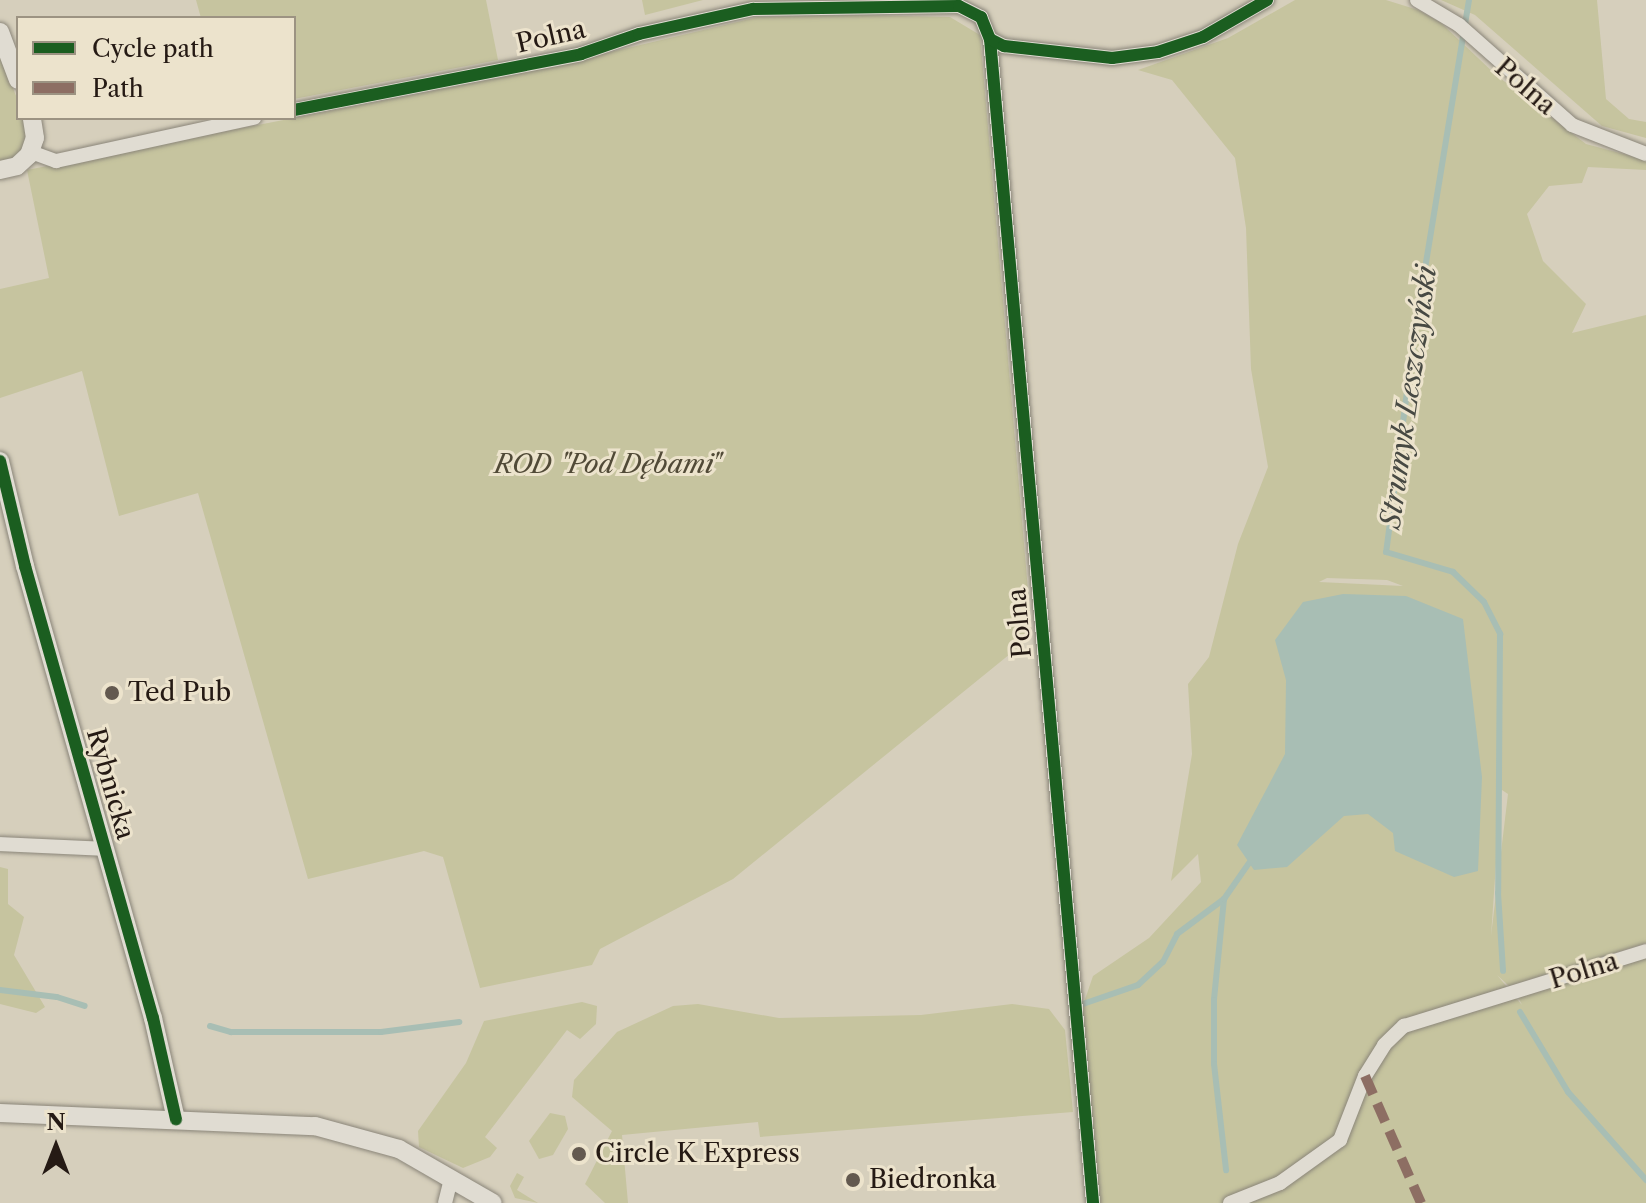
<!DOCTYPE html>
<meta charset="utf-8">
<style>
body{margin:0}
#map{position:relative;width:1646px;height:1203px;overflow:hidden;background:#d6cfbc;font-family:"Libre Caslon Text",serif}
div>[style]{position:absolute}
.green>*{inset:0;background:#c6c49f}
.water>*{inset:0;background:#a8beb4}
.stream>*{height:6px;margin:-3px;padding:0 3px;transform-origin:3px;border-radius:3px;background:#a8beb4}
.roads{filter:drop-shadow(0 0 2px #8a8579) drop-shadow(0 0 2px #8a8579)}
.minor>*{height:14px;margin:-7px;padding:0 7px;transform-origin:7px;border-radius:7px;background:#e0dcd2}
.tertiary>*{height:18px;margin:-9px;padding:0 9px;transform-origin:9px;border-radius:9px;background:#e0dcd2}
.quiet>*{height:10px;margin-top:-5px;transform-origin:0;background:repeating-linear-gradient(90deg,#8d6e63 0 20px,transparent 0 30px)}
.cycleway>*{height:12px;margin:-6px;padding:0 6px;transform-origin:6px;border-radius:6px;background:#1b5e20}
.dots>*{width:22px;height:22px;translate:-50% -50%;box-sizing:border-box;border:4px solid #ece3cc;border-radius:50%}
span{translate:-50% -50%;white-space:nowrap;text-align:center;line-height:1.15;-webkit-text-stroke:6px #ece3cc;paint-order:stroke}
.street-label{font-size:26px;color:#251a14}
.park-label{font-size:26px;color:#514a37;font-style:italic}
.poi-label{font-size:26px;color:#251a14}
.left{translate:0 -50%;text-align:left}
.water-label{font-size:28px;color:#474943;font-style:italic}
.legend{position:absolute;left:16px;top:16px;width:280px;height:104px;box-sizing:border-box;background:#ece3cc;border:2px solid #9c9382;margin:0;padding:10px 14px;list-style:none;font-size:24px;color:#251a14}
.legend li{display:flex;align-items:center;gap:16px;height:40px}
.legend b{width:40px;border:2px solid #9c9382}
.north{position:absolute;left:16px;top:1107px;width:80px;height:80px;-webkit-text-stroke:6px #ece3cc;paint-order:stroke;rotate:0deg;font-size:22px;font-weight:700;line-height:32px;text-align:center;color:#251a14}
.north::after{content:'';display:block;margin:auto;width:28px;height:36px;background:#251a14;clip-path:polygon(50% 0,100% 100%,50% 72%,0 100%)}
</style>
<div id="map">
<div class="green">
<div style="clip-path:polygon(196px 0,486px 0,498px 60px,294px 99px,294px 18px,201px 18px)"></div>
<div style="clip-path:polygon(642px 0,703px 0,645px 15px)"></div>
<div style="clip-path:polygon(evenodd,1295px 0,1386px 0,1418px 10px,1441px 23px,1496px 75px,1586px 144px,1646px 160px,1646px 170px,1588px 167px,1582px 183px,1549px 186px,1527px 214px,1543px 261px,1586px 304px,1572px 333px,1646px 315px,1646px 943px,1509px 986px,1497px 975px,1522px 1005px,1518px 997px,1646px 951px,1646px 1203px,1098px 1203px,1080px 1014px,1093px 976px,1149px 938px,1201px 882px,1198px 854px,1171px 881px,1192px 754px,1188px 684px,1209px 657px,1238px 544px,1268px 467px,1251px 369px,1246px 228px,1235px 158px,1172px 80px,1138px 70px,1228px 38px,1295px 0,1327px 578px,1387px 580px,1403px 586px,1319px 582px,1327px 578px,1295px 0,1502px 790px,1508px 794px,1491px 936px,1501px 791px,1502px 790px)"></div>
<div style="clip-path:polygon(1441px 0,1597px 0,1606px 99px,1629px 119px,1646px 122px,1646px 138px,1602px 126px,1475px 15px)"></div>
<div style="clip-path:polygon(855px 15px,950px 17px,980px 35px,1032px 636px,733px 879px,600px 949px,592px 965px,480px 988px,443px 857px,424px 851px,308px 879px,198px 493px,119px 516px,82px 371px,0 398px,0 289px,49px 278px,27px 170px,514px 75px,758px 17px)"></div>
<div style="clip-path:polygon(0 55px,18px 101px,18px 118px,25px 118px,28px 142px,20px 155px,0 164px)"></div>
<div style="clip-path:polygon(0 867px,8px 869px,8px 904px,24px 917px,14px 955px,45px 1007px,36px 1013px,0 1004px)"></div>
<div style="clip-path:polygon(582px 1002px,597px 1006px,596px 1024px,580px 1039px,567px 1030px,485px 1137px,497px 1148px,490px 1157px,463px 1168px,419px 1147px,418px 1131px,466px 1063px,484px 1021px)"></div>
<div style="clip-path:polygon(698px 1004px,779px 1018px,921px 1015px,1012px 1004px,1049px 1009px,1065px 1030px,1073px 1112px,760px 1137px,758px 1122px,622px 1135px,628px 1203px,605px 1203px,585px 1184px,612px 1131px,572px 1097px,574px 1080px,617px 1032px,673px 1006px)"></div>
<div style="clip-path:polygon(550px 1113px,565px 1116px,568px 1129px,553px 1155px,539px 1159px,529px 1141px)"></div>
<div style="clip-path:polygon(517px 1173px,524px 1177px,517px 1190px,538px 1203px,515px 1198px,510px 1186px)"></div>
</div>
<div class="water">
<div style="clip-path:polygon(1343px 594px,1406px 596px,1463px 619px,1482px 777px,1478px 871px,1454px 877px,1395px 851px,1393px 833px,1368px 814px,1344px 816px,1287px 867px,1254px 870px,1237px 845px,1285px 754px,1286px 680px,1275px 640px,1303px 602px)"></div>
</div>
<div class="stream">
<div style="left:1469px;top:0;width:334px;rotate:99.3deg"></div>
<div style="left:1415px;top:330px;width:224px;rotate:97.4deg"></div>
<div style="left:1386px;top:552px;width:70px;rotate:16.6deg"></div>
<div style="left:1453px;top:572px;width:43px;rotate:44.1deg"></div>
<div style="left:1484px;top:602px;width:36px;rotate:63deg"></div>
<div style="left:1500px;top:634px;width:259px;rotate:90.4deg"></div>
<div style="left:1498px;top:893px;width:78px;rotate:86.3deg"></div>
<div style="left:1224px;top:899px;width:101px;rotate:95.7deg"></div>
<div style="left:1214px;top:1000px;width:64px;rotate:90deg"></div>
<div style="left:1214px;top:1064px;width:107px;rotate:83.5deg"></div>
<div style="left:0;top:990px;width:57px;rotate:7deg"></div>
<div style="left:57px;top:997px;width:29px;rotate:18deg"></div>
<div style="left:1080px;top:1005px;width:61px;rotate:-19deg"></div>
<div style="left:1138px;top:985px;width:34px;rotate:-43deg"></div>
<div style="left:1163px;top:962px;width:31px;rotate:-63deg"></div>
<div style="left:1177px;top:934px;width:59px;rotate:-36.7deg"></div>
<div style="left:1224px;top:899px;width:44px;rotate:-55.2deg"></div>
<div style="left:1520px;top:1012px;width:93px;rotate:59deg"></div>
<div style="left:1568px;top:1092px;width:118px;rotate:48.4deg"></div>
<div style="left:210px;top:1026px;width:22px;rotate:16deg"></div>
<div style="left:231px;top:1032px;width:150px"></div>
<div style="left:381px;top:1032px;width:79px;rotate:-7.3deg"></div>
</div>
<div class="roads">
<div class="minor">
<div style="left:1417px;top:0;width:49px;rotate:30.8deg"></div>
<div style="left:1459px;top:25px;width:151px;rotate:41.5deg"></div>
<div style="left:1572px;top:125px;width:79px;rotate:21.4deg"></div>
<div style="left:990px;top:39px;width:1169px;rotate:84.94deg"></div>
<div style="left:294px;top:110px;width:292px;rotate:-11deg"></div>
<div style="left:581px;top:54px;width:61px;rotate:-19deg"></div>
<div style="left:639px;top:34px;width:117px;rotate:-12.4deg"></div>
<div style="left:753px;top:9px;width:206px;rotate:-0.8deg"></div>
<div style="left:959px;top:6px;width:25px;rotate:27deg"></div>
<div style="left:981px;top:17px;width:24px;rotate:68deg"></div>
<div style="left:990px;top:39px;width:16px;rotate:27deg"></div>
<div style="left:1004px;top:46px;width:109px;rotate:6.3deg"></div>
<div style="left:1112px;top:58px;width:46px;rotate:-7.4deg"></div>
<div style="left:1158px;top:52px;width:47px;rotate:-18.4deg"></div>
<div style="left:1203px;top:37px;width:74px;rotate:-30deg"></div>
<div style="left:31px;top:152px;width:27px;rotate:20deg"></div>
<div style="left:56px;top:161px;width:203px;rotate:-12.3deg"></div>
<div style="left:0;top:844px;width:106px;rotate:2.7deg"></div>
<div style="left:445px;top:1203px;width:25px;rotate:-76deg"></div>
<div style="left:1230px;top:1203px;width:54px;rotate:-21.8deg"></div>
<div style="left:1280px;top:1183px;width:74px;rotate:-35.6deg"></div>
<div style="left:1340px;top:1140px;width:69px;rotate:-68.7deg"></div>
<div style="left:1365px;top:1076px;width:36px;rotate:-58deg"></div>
<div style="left:1384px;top:1045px;width:28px;rotate:-44deg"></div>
<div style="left:1404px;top:1026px;width:253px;rotate:-17.2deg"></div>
</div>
<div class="tertiary">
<div style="left:0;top:32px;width:51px;rotate:69.4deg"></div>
<div style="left:0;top:170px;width:17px;rotate:-13deg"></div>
<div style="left:17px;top:166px;width:16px;rotate:-43deg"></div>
<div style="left:29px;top:155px;width:18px;rotate:-71deg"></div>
<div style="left:35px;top:138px;width:20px;rotate:-99deg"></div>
<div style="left:0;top:461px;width:108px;rotate:76.6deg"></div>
<div style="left:25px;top:566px;width:470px;rotate:74.2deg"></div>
<div style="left:153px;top:1018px;width:104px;rotate:77.2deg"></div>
<div style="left:0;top:1113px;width:315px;rotate:2.4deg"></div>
<div style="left:315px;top:1126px;width:87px;rotate:15.3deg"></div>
<div style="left:399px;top:1149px;width:108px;rotate:29.9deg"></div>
</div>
</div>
<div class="quiet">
<div style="left:1365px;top:1076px;width:139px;rotate:66.2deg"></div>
</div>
<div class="cycleway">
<div style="left:990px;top:39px;width:1169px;rotate:84.94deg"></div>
<div style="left:294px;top:110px;width:292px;rotate:-11deg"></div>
<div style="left:581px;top:54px;width:61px;rotate:-19deg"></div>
<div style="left:639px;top:34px;width:117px;rotate:-12.4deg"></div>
<div style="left:753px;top:9px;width:206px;rotate:-0.8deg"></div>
<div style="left:959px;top:6px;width:25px;rotate:27deg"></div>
<div style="left:981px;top:17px;width:24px;rotate:68deg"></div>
<div style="left:990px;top:39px;width:16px;rotate:27deg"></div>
<div style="left:1004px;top:46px;width:109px;rotate:6.3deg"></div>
<div style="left:1112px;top:58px;width:46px;rotate:-7.4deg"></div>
<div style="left:1158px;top:52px;width:47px;rotate:-18.4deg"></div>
<div style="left:1203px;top:37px;width:74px;rotate:-30deg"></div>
<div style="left:0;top:461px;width:108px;rotate:76.6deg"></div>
<div style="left:25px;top:566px;width:470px;rotate:74.2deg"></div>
<div style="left:153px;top:1018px;width:104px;rotate:77.2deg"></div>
</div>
<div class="dots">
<div style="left:112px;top:693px;background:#63594f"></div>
<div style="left:579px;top:1154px;background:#63594f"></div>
<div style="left:853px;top:1180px;background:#63594f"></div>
</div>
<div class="street-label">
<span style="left:551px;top:37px;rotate:-13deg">Polna</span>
<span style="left:1525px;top:87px;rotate:41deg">Polna</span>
<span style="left:1020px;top:623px;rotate:-95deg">Polna</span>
<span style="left:110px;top:784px;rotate:74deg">Rybnicka</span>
<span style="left:1584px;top:971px;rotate:-17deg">Polna</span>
</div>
<div class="park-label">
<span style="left:607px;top:465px">ROD "Pod Dębami"</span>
</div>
<div class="poi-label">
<span class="left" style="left:128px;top:693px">Ted Pub</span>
<span class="left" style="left:595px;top:1154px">Circle K Express</span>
<span class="left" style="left:869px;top:1180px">Biedronka</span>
</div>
<div class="water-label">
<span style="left:1408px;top:397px;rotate:-82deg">Strumyk Leszczyński</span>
</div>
<ul class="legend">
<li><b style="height:10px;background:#1b5e20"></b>Cycle path</li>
<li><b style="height:10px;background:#8d6e63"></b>Path</li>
</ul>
<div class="north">N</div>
</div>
